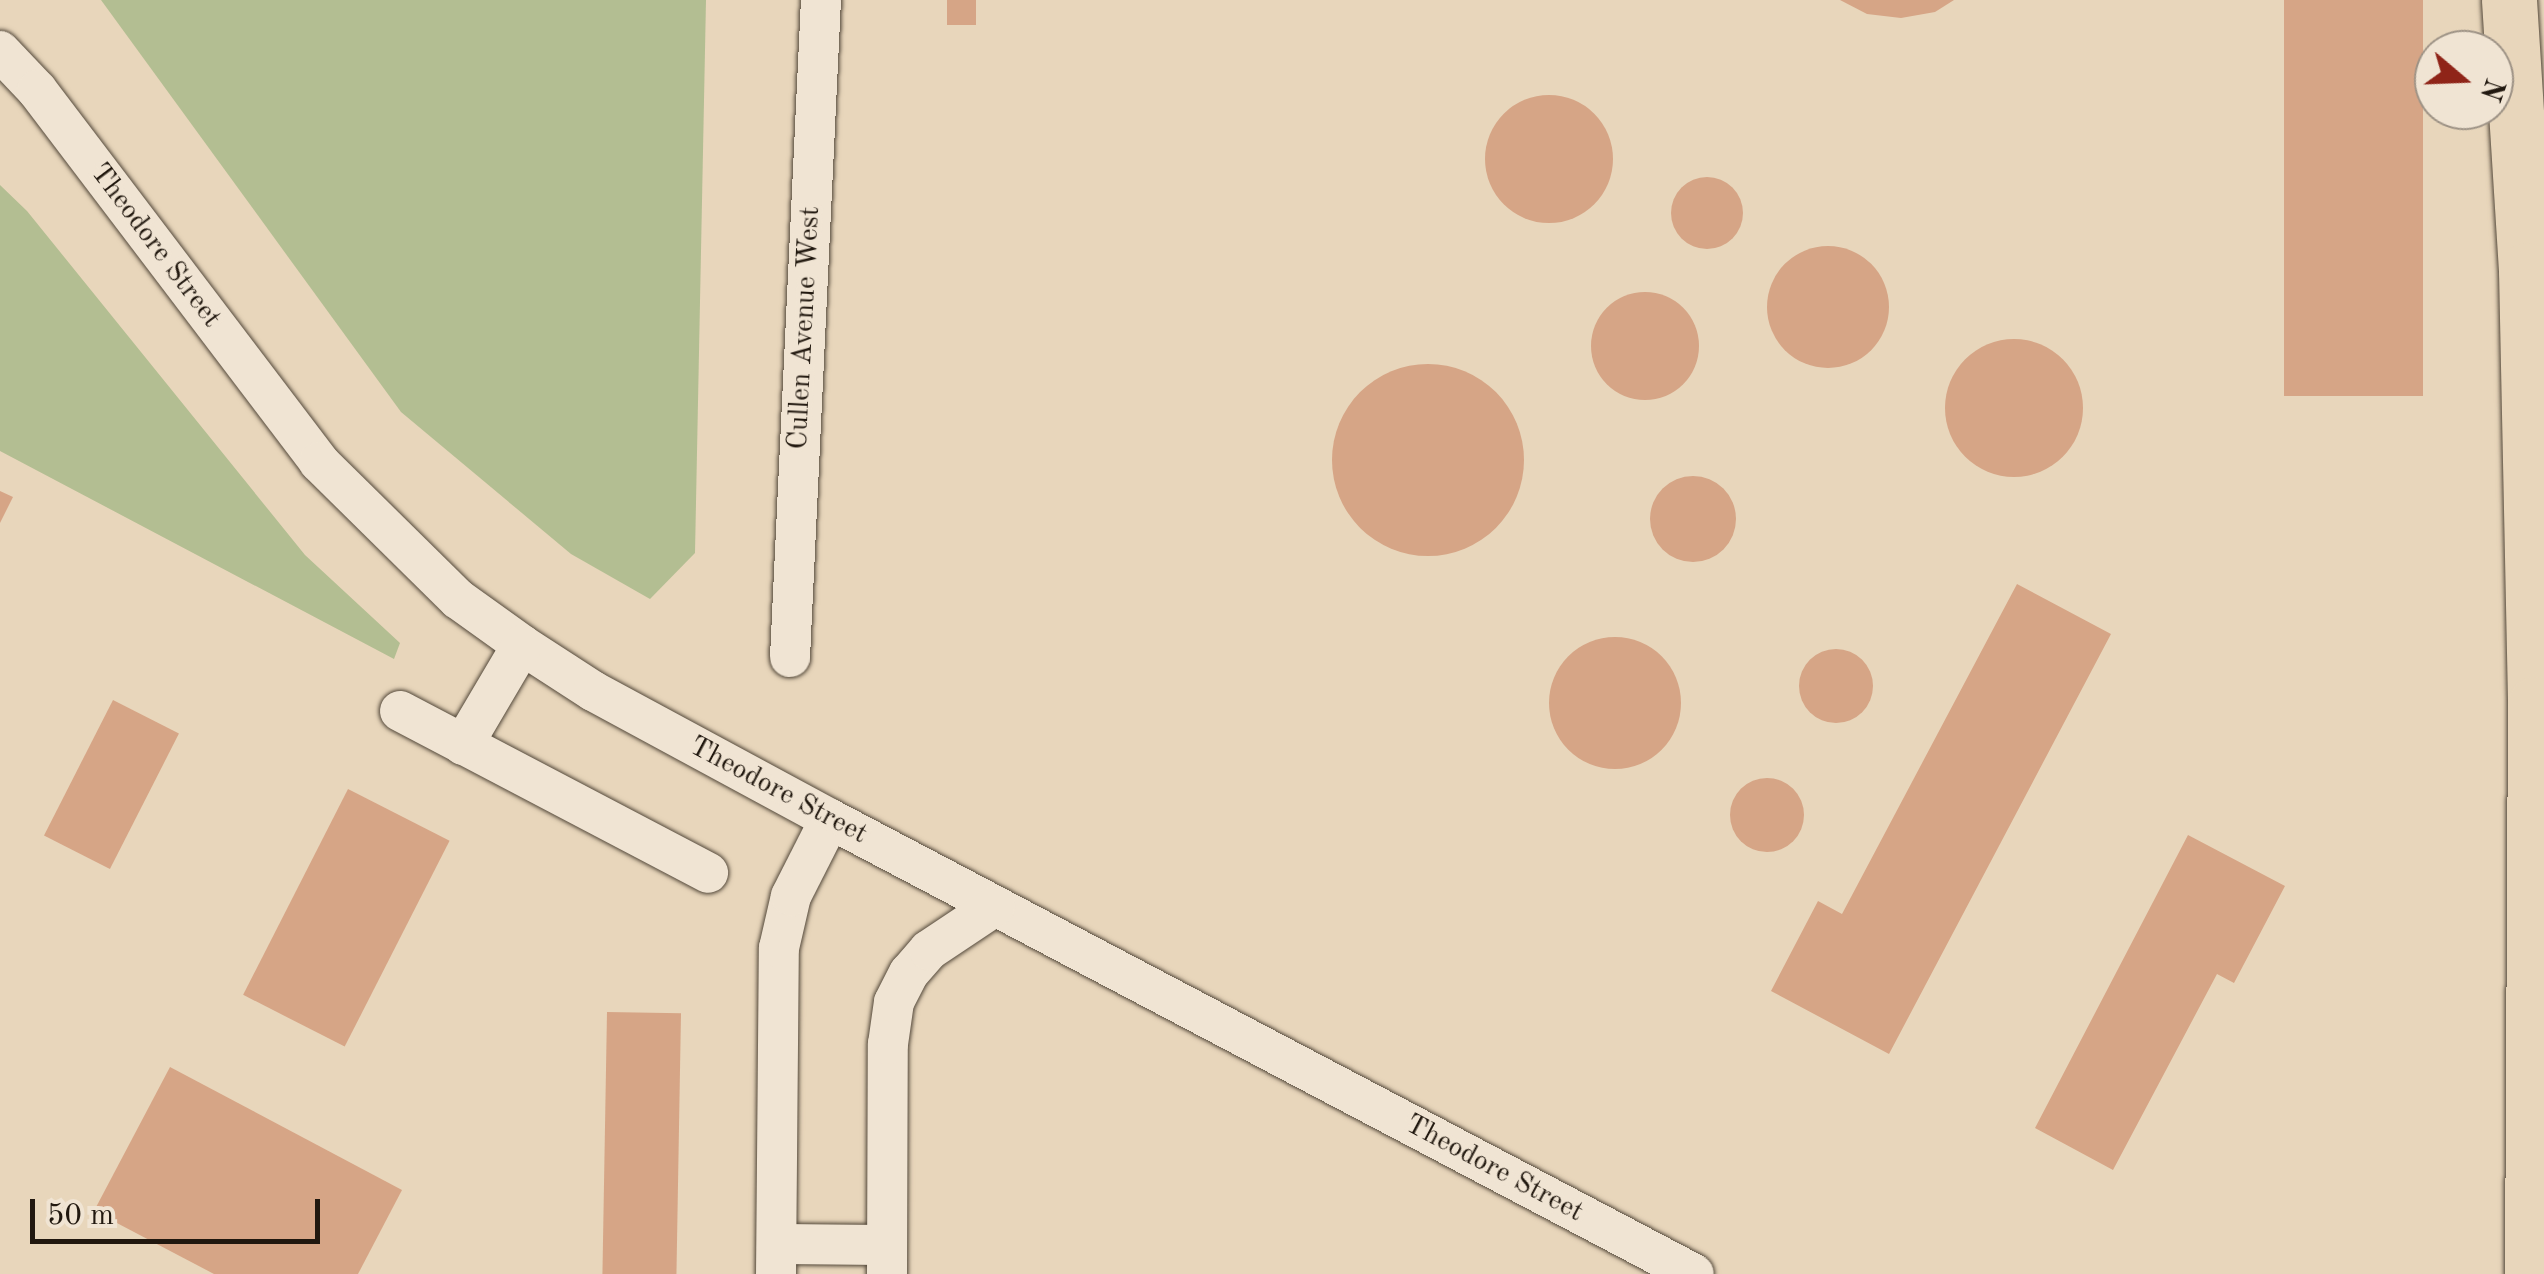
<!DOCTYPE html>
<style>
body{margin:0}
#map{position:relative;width:2544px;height:1274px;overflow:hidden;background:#e8d6bb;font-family:"Old Standard TT",serif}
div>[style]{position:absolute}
.green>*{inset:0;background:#b3be92}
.building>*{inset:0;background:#d6a586;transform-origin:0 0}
.round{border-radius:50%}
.roads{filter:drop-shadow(0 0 2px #53483a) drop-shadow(0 0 2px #53483a)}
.minor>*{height:40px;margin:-20px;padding:0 20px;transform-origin:20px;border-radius:20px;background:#f0e4d3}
.highway>*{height:55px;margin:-27.5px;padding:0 27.5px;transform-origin:27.5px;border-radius:27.5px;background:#e8d6bb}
span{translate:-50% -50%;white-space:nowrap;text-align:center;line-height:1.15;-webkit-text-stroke:9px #f0e4d3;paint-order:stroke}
.street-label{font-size:28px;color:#21180f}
.north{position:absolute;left:2414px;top:30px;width:100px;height:100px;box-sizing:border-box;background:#f0e4d3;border:2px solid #9d9285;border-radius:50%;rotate:109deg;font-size:28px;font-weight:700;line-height:40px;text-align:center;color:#21180f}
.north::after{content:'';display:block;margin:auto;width:35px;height:45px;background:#8f2418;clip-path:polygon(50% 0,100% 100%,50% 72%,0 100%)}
.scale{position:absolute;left:30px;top:1199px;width:290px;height:45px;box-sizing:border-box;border:5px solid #21180f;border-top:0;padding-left:12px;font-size:30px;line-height:35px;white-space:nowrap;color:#21180f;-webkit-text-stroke:8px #f0e4d3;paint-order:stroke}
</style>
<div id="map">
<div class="green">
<div style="clip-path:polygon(101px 0,706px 0,695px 553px,650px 599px,571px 554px,401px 412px)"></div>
<div style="clip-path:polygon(0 185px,27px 211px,305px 555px,400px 643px,394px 659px,0 451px)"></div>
</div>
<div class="building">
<div style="left:947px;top:0;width:29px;height:25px"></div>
<div style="clip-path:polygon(1840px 0,1954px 0,1935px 12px,1901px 18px,1867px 14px)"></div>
<div style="left:2284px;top:0;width:139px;height:396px"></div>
<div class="round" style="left:1485px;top:95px;width:128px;height:128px"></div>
<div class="round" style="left:1671px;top:177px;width:72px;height:72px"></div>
<div class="round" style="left:1767px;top:246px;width:122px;height:122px"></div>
<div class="round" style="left:1591px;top:292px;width:108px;height:108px"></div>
<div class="round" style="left:1945px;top:339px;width:138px;height:138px"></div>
<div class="round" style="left:1332px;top:364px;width:192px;height:192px"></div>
<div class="round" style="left:1650px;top:476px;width:86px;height:86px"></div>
<div style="clip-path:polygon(0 491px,13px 497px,0 523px)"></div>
<div style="clip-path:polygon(2017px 584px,2111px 634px,1889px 1054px,1771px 991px,1818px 901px,1842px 914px)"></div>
<div class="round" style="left:1549px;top:637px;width:132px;height:132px"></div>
<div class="round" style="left:1799px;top:649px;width:74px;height:74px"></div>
<div style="left:113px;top:700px;width:74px;height:152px;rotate:27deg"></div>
<div class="round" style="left:1730px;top:778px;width:74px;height:74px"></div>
<div style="left:348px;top:789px;width:114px;height:231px;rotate:27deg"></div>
<div style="clip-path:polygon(2188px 835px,2285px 886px,2234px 983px,2217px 974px,2113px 1170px,2035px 1128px)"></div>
<div style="left:607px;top:1012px;width:74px;height:262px;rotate:1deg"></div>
<div style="clip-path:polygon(170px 1067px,402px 1190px,358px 1274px,214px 1274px,94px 1211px)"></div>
</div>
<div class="roads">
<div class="minor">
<div style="left:0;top:51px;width:54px;rotate:46.5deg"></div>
<div style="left:37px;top:90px;width:467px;rotate:52.8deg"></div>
<div style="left:319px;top:462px;width:195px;rotate:44.6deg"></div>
<div style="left:458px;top:599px;width:79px;rotate:35.7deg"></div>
<div style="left:522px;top:645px;width:85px;rotate:32.9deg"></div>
<div style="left:593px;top:691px;width:269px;rotate:28.4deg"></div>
<div style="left:830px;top:819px;width:976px;rotate:27.77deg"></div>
<div style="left:790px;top:657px;width:658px;rotate:-87.3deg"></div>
<div style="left:400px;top:711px;width:348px;rotate:27.7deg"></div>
<div style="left:463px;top:745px;width:116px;rotate:-59.5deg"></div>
<div style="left:777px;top:1244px;width:110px;rotate:0.5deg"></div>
<div style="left:776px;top:1274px;width:326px;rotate:-89.5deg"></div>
<div style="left:779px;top:948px;width:53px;rotate:-77deg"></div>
<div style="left:791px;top:896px;width:86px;rotate:-63.1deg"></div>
<div style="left:887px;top:1274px;width:230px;rotate:-89.8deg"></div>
<div style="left:888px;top:1044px;width:42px;rotate:-81.9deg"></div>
<div style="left:894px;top:1002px;width:33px;rotate:-63deg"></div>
<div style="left:909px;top:973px;width:30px;rotate:-49deg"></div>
<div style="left:929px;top:950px;width:79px;rotate:-33.7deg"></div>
</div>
<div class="highway">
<div style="left:2509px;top:0;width:271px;rotate:86.4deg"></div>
<div style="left:2526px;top:270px;width:434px;rotate:88.8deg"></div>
<div style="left:2535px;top:704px;width:570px;rotate:90.3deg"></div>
</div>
</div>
<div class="street-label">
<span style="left:155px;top:246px;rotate:53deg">Theodore Street</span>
<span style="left:805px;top:328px;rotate:-87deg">Cullen Avenue West</span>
<span style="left:778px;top:791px;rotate:28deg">Theodore Street</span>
<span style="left:1494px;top:1169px;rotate:28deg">Theodore Street</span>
</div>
<div class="north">N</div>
<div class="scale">50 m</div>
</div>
